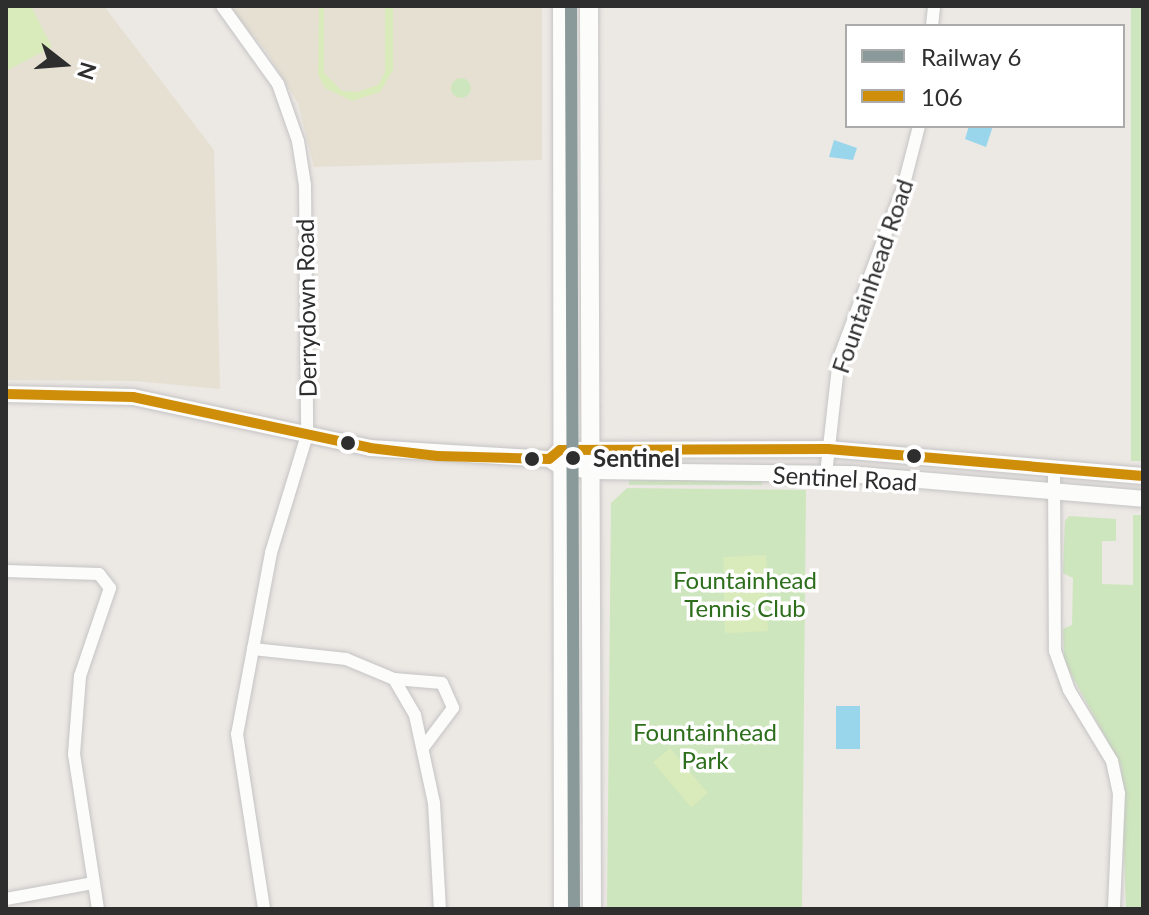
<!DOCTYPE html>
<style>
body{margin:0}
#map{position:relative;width:1149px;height:915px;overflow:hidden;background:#ece8e4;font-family:Lato,sans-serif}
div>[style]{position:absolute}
.education>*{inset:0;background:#e6e0d3}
.green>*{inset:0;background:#cee6be;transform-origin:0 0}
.round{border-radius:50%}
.pitch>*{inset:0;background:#d9eabb;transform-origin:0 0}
.water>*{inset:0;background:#99d6ec;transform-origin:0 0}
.roads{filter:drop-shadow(0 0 2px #c5c4c5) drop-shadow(0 0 2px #c5c4c5)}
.minor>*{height:12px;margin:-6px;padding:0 6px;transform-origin:6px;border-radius:6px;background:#fcfcfb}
.tertiary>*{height:16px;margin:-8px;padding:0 8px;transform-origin:8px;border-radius:8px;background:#fcfcfb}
.secondary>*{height:18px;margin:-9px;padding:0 9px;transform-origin:9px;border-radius:9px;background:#fcfcfb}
.bus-1>*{height:10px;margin:-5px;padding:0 5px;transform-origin:5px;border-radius:5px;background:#cf8e09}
.rail-1>*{height:12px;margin:-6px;padding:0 6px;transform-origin:6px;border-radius:6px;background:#8a999a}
.dots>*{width:22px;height:22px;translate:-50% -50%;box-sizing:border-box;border:4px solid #fff;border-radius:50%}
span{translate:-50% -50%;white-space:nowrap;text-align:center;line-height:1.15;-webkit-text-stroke:7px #fff;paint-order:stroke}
.street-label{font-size:24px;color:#2e2e2e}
.stop-label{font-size:24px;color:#2e2e2e;font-weight:700}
.left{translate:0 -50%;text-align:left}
.park-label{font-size:24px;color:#2c6e1b}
.frame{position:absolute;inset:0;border:8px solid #2e2e2e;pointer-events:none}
.legend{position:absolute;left:845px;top:24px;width:280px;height:104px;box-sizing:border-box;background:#fff;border:2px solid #ababab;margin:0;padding:10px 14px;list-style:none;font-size:24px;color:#2e2e2e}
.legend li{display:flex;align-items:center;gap:16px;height:40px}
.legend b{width:40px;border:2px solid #ababab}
.north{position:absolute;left:24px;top:24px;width:80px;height:80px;-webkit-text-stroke:6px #fff;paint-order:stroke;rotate:107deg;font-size:22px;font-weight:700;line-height:32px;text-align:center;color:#2e2e2e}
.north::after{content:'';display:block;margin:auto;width:28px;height:36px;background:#2e2e2e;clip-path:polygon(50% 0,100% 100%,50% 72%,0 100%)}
</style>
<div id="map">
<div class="education">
<div style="clip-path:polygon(6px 6px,104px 6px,214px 150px,220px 389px,136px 381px,6px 380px)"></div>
<div style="clip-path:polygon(228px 6px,542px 6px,542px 160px,314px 167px,298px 103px,266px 51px)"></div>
</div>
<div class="green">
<div style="left:1131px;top:6px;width:12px;height:455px"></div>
<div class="round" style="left:451px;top:78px;width:20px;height:20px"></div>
<div style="left:629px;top:479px;width:133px;height:6px"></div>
<div style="clip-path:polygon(627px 488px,806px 490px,802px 909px,607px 909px,611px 503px)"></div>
<div style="clip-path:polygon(1133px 515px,1143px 515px,1143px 909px,1126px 907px,1121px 766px,1064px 661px,1063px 629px,1072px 625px,1073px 578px,1063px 573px,1065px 521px,1069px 516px,1116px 519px,1116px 541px,1102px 541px,1102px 584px,1133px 585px)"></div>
</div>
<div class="pitch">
<div style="clip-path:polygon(6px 6px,31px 6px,52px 47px,6px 71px)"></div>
<div style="clip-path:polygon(319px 6px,324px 6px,324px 73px,342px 91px,357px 92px,378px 85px,385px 72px,385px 6px,393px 6px,393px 70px,380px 92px,352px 101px,325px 88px,318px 75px)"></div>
<div style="left:766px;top:555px;width:21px;height:43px;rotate:87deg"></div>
<div style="left:767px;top:583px;width:20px;height:43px;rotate:90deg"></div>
<div style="left:767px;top:611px;width:20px;height:43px;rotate:87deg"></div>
<div style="left:670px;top:748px;width:59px;height:22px;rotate:50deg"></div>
</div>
<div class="water">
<div style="clip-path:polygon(969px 126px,993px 126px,986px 147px,965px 139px)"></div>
<div style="clip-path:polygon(834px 140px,857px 148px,853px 160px,829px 157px)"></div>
<div style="left:836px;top:706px;width:24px;height:43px"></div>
</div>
<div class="roads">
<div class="minor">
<div style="left:222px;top:6px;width:96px;rotate:54.3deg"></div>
<div style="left:278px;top:84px;width:60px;rotate:70.7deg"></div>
<div style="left:298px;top:141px;width:45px;rotate:81deg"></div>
<div style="left:305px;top:185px;width:250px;rotate:89.5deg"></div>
<div style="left:307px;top:435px;width:123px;rotate:107deg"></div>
<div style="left:271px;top:553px;width:184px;rotate:100.6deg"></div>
<div style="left:237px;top:734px;width:177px;rotate:81.2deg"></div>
<div style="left:932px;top:26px;width:20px;rotate:-84deg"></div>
<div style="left:1054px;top:472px;width:179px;rotate:89.7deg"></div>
<div style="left:1055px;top:651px;width:41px;rotate:70.3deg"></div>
<div style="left:1069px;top:690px;width:83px;rotate:58.8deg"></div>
<div style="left:1112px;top:761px;width:33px;rotate:78deg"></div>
<div style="left:1119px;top:793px;width:116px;rotate:92.5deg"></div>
<div style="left:826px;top:474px;width:117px;rotate:-83.6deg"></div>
<div style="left:839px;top:358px;width:182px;rotate:-69.4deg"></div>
<div style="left:903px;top:188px;width:64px;rotate:-75.5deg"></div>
<div style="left:6px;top:571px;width:93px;rotate:1.8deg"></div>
<div style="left:99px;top:574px;width:18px;rotate:52deg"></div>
<div style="left:110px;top:588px;width:93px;rotate:108.8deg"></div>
<div style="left:80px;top:676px;width:78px;rotate:94.4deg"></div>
<div style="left:74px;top:754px;width:157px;rotate:81.2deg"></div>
<div style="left:253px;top:649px;width:94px;rotate:6.1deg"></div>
<div style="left:346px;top:659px;width:52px;rotate:22.6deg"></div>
<div style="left:394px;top:679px;width:48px;rotate:4.8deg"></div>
<div style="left:442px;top:683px;width:27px;rotate:66deg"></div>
<div style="left:453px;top:708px;width:50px;rotate:126.9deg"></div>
<div style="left:394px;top:679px;width:42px;rotate:59.7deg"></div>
<div style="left:415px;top:715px;width:90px;rotate:77.8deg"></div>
<div style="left:434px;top:803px;width:106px;rotate:86.8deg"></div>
<div style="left:6px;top:899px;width:88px;rotate:-10.4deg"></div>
</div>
<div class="tertiary">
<div style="left:6px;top:394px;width:127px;rotate:1.4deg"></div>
<div style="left:133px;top:397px;width:242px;rotate:12.1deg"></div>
<div style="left:370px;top:448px;width:179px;rotate:3.5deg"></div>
<div style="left:549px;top:459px;width:13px;rotate:32deg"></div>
<div style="left:560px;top:466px;width:33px;rotate:9deg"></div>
<div style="left:593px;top:471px;width:255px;rotate:0.7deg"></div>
<div style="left:848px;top:474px;width:296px;rotate:4.8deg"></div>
<div style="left:554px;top:456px;width:8px;rotate:-45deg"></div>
<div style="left:560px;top:450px;width:268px;rotate:-0.2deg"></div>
<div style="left:828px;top:449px;width:316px;rotate:4.9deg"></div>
</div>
<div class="secondary">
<div style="left:562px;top:6px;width:903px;rotate:89.94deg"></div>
<div style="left:589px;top:6px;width:903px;rotate:89.81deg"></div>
</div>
</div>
<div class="bus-1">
<div style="left:6px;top:394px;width:127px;rotate:1.4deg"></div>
<div style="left:133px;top:397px;width:242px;rotate:12.1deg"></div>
<div style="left:370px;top:448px;width:68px;rotate:6.7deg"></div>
<div style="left:438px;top:456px;width:111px;rotate:1.5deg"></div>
<div style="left:549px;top:459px;width:14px;rotate:-39deg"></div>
<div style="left:560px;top:450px;width:268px;rotate:-0.2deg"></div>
<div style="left:828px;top:449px;width:316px;rotate:4.9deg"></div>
</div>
<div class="rail-1">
<div style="left:571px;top:6px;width:903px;rotate:89.81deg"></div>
</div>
<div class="dots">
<div style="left:348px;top:443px;background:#2e2e2e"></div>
<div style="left:914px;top:456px;background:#2e2e2e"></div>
<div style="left:573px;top:458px;background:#2e2e2e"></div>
<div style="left:532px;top:459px;background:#2e2e2e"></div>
</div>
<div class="street-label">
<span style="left:872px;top:276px;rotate:-71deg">Fountainhead Road</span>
<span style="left:306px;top:308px;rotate:-91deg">Derrydown Road</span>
<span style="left:845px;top:478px;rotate:3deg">Sentinel Road</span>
</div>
<div class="stop-label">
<span class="left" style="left:593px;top:458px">Sentinel</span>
</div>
<div class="park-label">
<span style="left:745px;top:594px">Fountainhead<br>Tennis Club</span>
<span style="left:705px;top:746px">Fountainhead<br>Park</span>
</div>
<div class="frame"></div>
<ul class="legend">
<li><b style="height:10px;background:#8a999a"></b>Railway 6</li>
<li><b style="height:10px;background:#cf8e09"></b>106</li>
</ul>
<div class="north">N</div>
</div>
